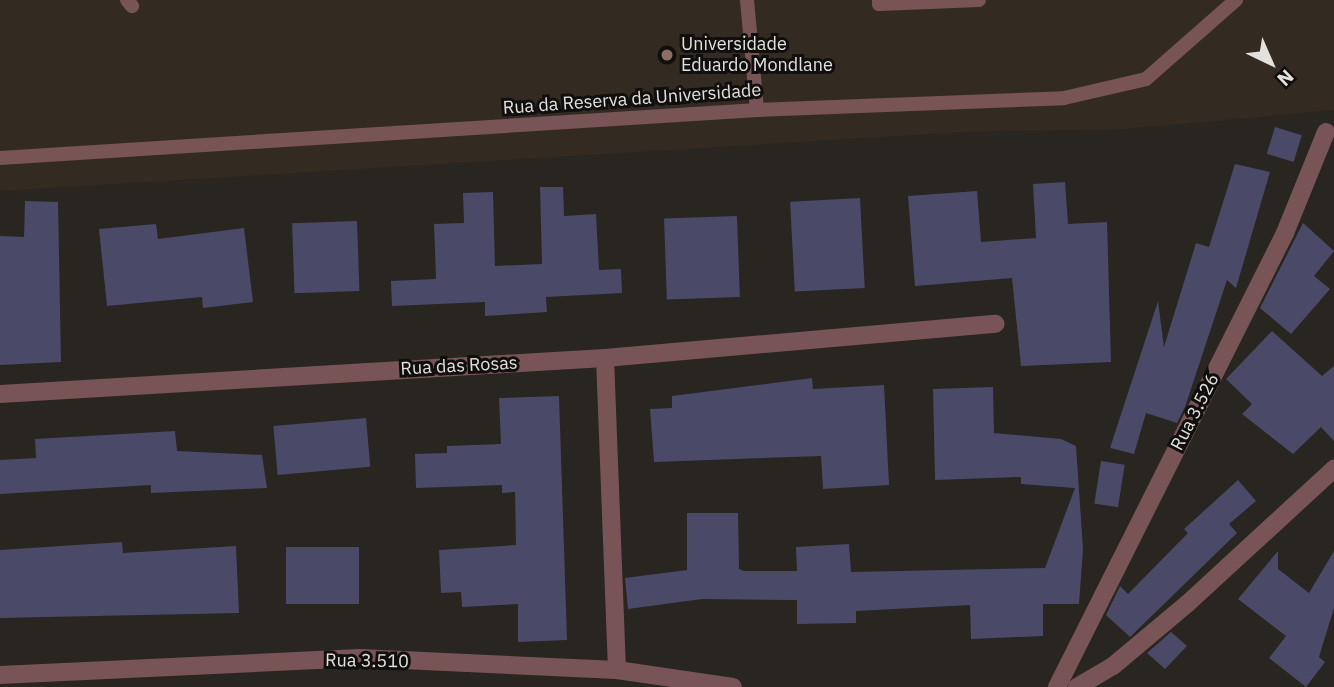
<!DOCTYPE html>
<style>
body{margin:0}
#map{position:relative;width:1334px;height:687px;overflow:hidden;background:#292521;font-family:"IBM Plex Sans",sans-serif}
div>[style]{position:absolute}
.built>*{inset:0;background:#332b22}
.building>*{inset:0;background:#4a4968;transform-origin:0 0}
.service>*{height:14px;margin:-7px;padding:0 7px;transform-origin:7px;border-radius:7px;background:#795456}
.minor>*{height:18px;margin:-9px;padding:0 9px;transform-origin:9px;border-radius:9px;background:#795456}
.dots>*{width:19px;height:19px;translate:-50% -50%;box-sizing:border-box;border:4px solid #100f0d;border-radius:50%}
span{translate:-50% -50%;white-space:nowrap;text-align:center;line-height:1.15;-webkit-text-stroke:6px #100f0d;paint-order:stroke}
.poi-label{font-size:18px;color:#e3e1de}
.left{translate:0 -50%;text-align:left}
.street-label{font-size:18px;color:#e3e1de}
.north{position:absolute;left:1236px;top:28px;width:70px;height:70px;-webkit-text-stroke:5px #100f0d;paint-order:stroke;rotate:136deg;font-size:19px;font-weight:700;line-height:28px;text-align:center;color:#e3e1de}
.north::after{content:'';display:block;margin:auto;width:24px;height:32px;background:#e3e1de;clip-path:polygon(50% 0,100% 100%,50% 72%,0 100%)}
</style>
<div id="map">
<div class="built">
<div style="clip-path:polygon(0 0,1334px 0,1334px 110px,1126px 129px,962px 132px,0 191px)"></div>
</div>
<div class="building">
<div style="left:1275px;top:127px;width:28px;height:28px;rotate:17deg"></div>
<div style="clip-path:polygon(1235px 164px,1270px 172px,1236px 288px,1227px 280px,1185px 407px,1177px 423px,1146px 413px,1134px 454px,1110px 448px,1158px 301px,1164px 347px,1196px 243px,1209px 247px)"></div>
<div style="clip-path:polygon(1065px 182px,1068px 224px,1107px 222px,1111px 362px,1021px 366px,1012px 278px,915px 286px,908px 196px,977px 191px,981px 242px,1036px 238px,1033px 184px)"></div>
<div style="clip-path:polygon(540px 187px,563px 187px,564px 216px,596px 214px,599px 270px,621px 269px,622px 293px,546px 297px,547px 312px,485px 316px,485px 302px,392px 306px,391px 281px,436px 279px,434px 224px,464px 223px,463px 193px,493px 192px,495px 266px,542px 264px)"></div>
<div style="left:860px;top:198px;width:90px;height:70px;rotate:87deg"></div>
<div style="clip-path:polygon(25px 201px,58px 202px,61px 362px,0 365px,0 236px,24px 237px)"></div>
<div style="left:737px;top:216px;width:81px;height:73px;rotate:88deg"></div>
<div style="left:357px;top:221px;width:70px;height:65px;rotate:88deg"></div>
<div style="clip-path:polygon(1303px 223px,1334px 251px,1314px 276px,1330px 289px,1291px 334px,1260px 308px)"></div>
<div style="clip-path:polygon(156px 224px,158px 239px,244px 228px,253px 302px,203px 308px,202px 297px,107px 306px,99px 229px)"></div>
<div style="clip-path:polygon(1272px 331px,1322px 376px,1334px 366px,1334px 441px,1321px 427px,1293px 454px,1242px 414px,1252px 404px,1226px 379px)"></div>
<div style="clip-path:polygon(812px 378px,813px 389px,884px 385px,889px 485px,823px 489px,821px 456px,654px 462px,650px 409px,672px 408px,672px 396px)"></div>
<div style="clip-path:polygon(993px 387px,994px 433px,1061px 439px,1076px 446px,1083px 549px,1079px 604px,1043px 604px,1043px 636px,971px 639px,970px 605px,856px 611px,856px 623px,797px 624px,797px 600px,702px 599px,628px 609px,625px 578px,687px 570px,687px 513px,738px 513px,739px 569px,744px 571px,797px 571px,796px 547px,849px 544px,851px 572px,1045px 568px,1075px 488px,1021px 484px,1021px 477px,935px 480px,933px 389px)"></div>
<div style="clip-path:polygon(559px 396px,567px 640px,518px 642px,518px 604px,462px 607px,461px 592px,441px 593px,439px 550px,516px 545px,515px 492px,502px 493px,502px 485px,416px 488px,415px 454px,447px 453px,447px 446px,501px 444px,499px 398px)"></div>
<div style="left:366px;top:418px;width:49px;height:93px;rotate:85deg"></div>
<div style="clip-path:polygon(175px 431px,177px 451px,262px 455px,267px 488px,151px 493px,151px 485px,0 494px,0 460px,36px 458px,35px 439px)"></div>
<div style="left:1101px;top:461px;width:24px;height:43px;rotate:9deg"></div>
<div style="clip-path:polygon(1238px 480px,1256px 501px,1229px 524px,1237px 533px,1130px 637px,1106px 615px,1120px 586px,1128px 594px,1188px 533px,1184px 529px)"></div>
<div style="clip-path:polygon(122px 542px,123px 553px,236px 546px,239px 613px,0 618px,0 550px)"></div>
<div style="left:359px;top:547px;width:57px;height:73px;rotate:90deg"></div>
<div style="clip-path:polygon(1278px 551px,1278px 569px,1309px 593px,1334px 551px,1334px 608px,1319px 657px,1325px 662px,1306px 687px,1269px 658px,1286px 636px,1238px 599px)"></div>
<div style="clip-path:polygon(1171px 632px,1187px 646px,1165px 669px,1147px 653px)"></div>
</div>
<div class="service">
<div style="left:127px;top:0;width:8px;rotate:50deg"></div>
<div style="left:747px;top:0;width:110px;rotate:84.8deg"></div>
<div style="left:879px;top:0;width:4px;rotate:90deg"></div>
<div style="left:879px;top:4px;width:100px;rotate:-2.3deg"></div>
<div style="left:0;top:158px;width:759px;rotate:-3.63deg"></div>
<div style="left:757px;top:110px;width:307px;rotate:-2.2deg"></div>
<div style="left:1064px;top:98px;width:84px;rotate:-13deg"></div>
<div style="left:1146px;top:79px;width:120px;rotate:-41.3deg"></div>
</div>
<div class="minor">
<div style="left:605px;top:358px;width:392px;rotate:-5deg"></div>
<div style="left:0;top:394px;width:606px;rotate:-3.41deg"></div>
<div style="left:605px;top:358px;width:312px;rotate:87.8deg"></div>
<div style="left:0;top:675px;width:360px;rotate:-2.7deg"></div>
<div style="left:360px;top:658px;width:257px;rotate:2.7deg"></div>
<div style="left:617px;top:670px;width:117px;rotate:8.3deg"></div>
<div style="left:1057px;top:687px;width:508px;rotate:-63.33deg"></div>
<div style="left:1285px;top:233px;width:109px;rotate:-67.9deg"></div>
<div style="left:1077px;top:687px;width:42px;rotate:-30.3deg"></div>
<div style="left:1113px;top:666px;width:97px;rotate:-40deg"></div>
<div style="left:1187px;top:604px;width:200px;rotate:-42.6deg"></div>
</div>
<div class="dots">
<div style="left:667px;top:55px;background:#8d6e63"></div>
</div>
<div class="poi-label">
<span class="left" style="left:681px;top:55px">Universidade<br>Eduardo Mondlane</span>
</div>
<div class="street-label">
<span style="left:632px;top:99px;rotate:-4deg">Rua da Reserva da Universidade</span>
<span style="left:459px;top:366px;rotate:-3deg">Rua das Rosas</span>
<span style="left:1195px;top:412px;rotate:-63deg">Rua 3.526</span>
<span style="left:367px;top:661px;rotate:1deg">Rua 3.510</span>
</div>
<div class="north">N</div>
</div>
